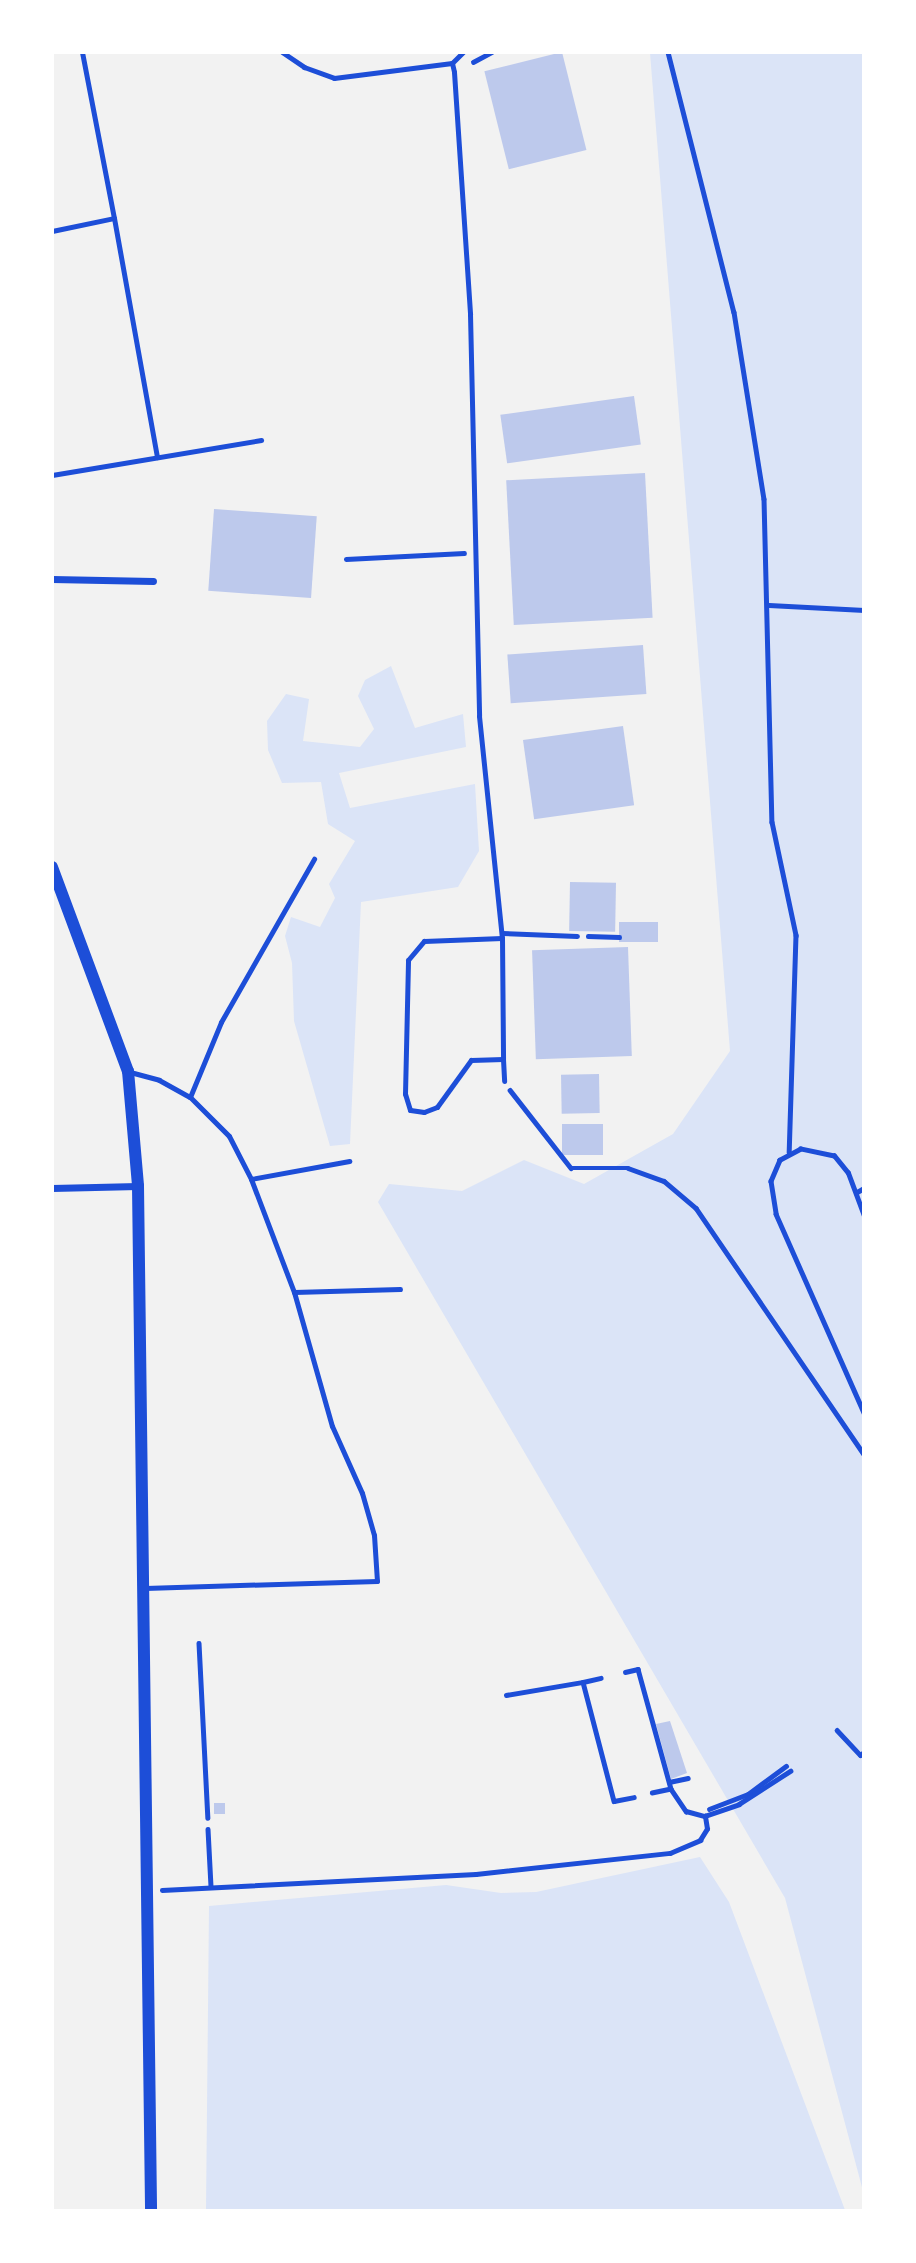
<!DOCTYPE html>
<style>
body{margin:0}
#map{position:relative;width:916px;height:2263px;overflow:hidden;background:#f2f2f2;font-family:"Fira Sans Condensed",sans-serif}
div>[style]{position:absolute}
.green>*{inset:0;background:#dbe4f7}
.building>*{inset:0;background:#bdc9ec;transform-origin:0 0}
.path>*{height:4.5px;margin:-2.25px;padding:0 2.25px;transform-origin:2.25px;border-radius:2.25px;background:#1d4ed8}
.service>*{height:5px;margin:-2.5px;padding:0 2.5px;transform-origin:2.5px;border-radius:2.5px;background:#1d4ed8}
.minor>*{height:7px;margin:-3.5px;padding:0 3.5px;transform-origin:3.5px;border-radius:3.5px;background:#1d4ed8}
.tertiary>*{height:12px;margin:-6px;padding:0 6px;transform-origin:6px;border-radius:6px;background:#1d4ed8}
span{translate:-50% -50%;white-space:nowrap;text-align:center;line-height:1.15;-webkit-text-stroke:6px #fff;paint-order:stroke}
.frame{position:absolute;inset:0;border:54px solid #fff;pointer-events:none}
</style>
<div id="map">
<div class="green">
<div style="clip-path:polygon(650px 53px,863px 53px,863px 2191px,785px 1898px,378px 1202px,389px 1184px,462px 1191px,524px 1160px,584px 1184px,673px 1134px,730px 1051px)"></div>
<div style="clip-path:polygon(391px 666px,415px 728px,463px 714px,466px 747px,339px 773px,350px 808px,475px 784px,479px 851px,458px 887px,361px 902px,350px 1144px,330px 1146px,294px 1021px,292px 963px,285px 936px,291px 917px,320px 927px,335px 898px,329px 884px,355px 841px,328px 824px,321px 782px,282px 783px,268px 750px,267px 721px,286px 694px,309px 699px,303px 741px,360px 747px,374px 729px,358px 696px,365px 680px)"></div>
<div style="clip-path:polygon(700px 1857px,729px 1902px,845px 2210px,206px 2210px,209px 1906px,446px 1885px,501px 1893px,536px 1892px)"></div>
</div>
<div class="building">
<div style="left:562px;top:52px;width:101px;height:80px;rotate:76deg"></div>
<div style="left:634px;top:396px;width:49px;height:135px;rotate:82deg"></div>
<div style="left:645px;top:473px;width:145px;height:139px;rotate:87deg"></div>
<div style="left:214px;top:509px;width:103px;height:82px;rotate:4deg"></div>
<div style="left:643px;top:645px;width:49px;height:136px;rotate:86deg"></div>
<div style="left:623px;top:726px;width:80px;height:101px;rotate:82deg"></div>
<div style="left:570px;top:882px;width:46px;height:49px;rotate:1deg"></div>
<div style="left:619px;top:922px;width:39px;height:20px"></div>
<div style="left:628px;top:947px;width:109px;height:96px;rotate:88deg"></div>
<div style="left:599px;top:1074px;width:39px;height:38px;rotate:89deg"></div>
<div style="left:562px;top:1124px;width:41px;height:31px"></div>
<div style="clip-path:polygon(670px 1721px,687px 1773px,671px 1779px,656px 1724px)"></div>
<div style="left:214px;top:1803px;width:11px;height:11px"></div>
</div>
<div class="path">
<div style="left:668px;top:52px;width:268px;rotate:75.8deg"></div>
<div style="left:734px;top:312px;width:189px;rotate:80.9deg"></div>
<div style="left:764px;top:499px;width:323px;rotate:88.6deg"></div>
<div style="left:772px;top:822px;width:116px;rotate:78deg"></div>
<div style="left:796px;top:935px;width:217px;rotate:91.8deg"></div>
<div style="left:473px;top:62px;width:21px;rotate:-28deg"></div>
<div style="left:346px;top:559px;width:118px;rotate:-2.9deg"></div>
<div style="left:769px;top:605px;width:95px;rotate:3deg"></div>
<div style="left:588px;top:936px;width:31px;rotate:2deg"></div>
<div style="left:510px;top:1090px;width:99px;rotate:52deg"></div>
<div style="left:571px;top:1168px;width:57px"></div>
<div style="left:628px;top:1168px;width:38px;rotate:20deg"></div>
<div style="left:664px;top:1181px;width:42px;rotate:40.2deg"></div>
<div style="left:696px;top:1208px;width:298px;rotate:55.7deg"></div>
<div style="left:857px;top:1192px;width:8px;rotate:-30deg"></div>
<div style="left:864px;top:1216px;width:46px;rotate:-110.4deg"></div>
<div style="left:848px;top:1173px;width:22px;rotate:-129deg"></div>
<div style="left:834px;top:1156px;width:34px;rotate:-168deg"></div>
<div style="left:801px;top:1149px;width:24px;rotate:152deg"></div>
<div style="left:780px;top:1160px;width:23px;rotate:113deg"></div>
<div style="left:771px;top:1181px;width:33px;rotate:81deg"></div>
<div style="left:776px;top:1214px;width:218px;rotate:66.1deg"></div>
<div style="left:199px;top:1643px;width:175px;rotate:87.1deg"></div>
<div style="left:625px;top:1672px;width:13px;rotate:-13deg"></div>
<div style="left:638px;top:1669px;width:124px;rotate:74.6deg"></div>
<div style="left:671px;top:1789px;width:19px;rotate:168deg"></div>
<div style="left:583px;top:1682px;width:18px;rotate:-13deg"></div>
<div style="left:506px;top:1695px;width:78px;rotate:-9.6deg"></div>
<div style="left:583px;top:1682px;width:123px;rotate:75.4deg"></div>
<div style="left:614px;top:1801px;width:20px;rotate:-11deg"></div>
<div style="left:837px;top:1730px;width:34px;rotate:47deg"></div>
<div style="left:860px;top:1755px;width:5px;rotate:-37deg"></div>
<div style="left:669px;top:1782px;width:19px;rotate:-12deg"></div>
<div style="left:671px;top:1789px;width:27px;rotate:56deg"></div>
<div style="left:686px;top:1811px;width:20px;rotate:15deg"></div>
<div style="left:709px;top:1809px;width:42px;rotate:-21deg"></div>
<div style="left:748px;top:1794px;width:47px;rotate:-36.4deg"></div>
<div style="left:208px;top:1829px;width:58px;rotate:87deg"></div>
<div style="left:162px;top:1890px;width:314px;rotate:-2.9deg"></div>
<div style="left:476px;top:1874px;width:195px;rotate:-6.2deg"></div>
<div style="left:670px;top:1853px;width:33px;rotate:-23deg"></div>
<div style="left:700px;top:1840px;width:13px;rotate:-58deg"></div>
<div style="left:707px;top:1829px;width:13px;rotate:-99deg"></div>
<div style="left:705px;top:1816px;width:36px;rotate:-19deg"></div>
<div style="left:739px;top:1804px;width:61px;rotate:-32.9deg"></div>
</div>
<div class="service">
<div style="left:82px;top:52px;width:169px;rotate:79.1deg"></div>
<div style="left:282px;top:52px;width:27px;rotate:34deg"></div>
<div style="left:304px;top:67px;width:32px;rotate:20deg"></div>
<div style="left:334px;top:78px;width:119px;rotate:-7.2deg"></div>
<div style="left:452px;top:63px;width:9px;rotate:77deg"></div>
<div style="left:454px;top:72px;width:243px;rotate:86.2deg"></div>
<div style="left:470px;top:314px;width:402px;rotate:88.7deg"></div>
<div style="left:479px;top:716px;width:223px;rotate:84.1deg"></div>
<div style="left:502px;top:938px;width:121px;rotate:89.5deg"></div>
<div style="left:503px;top:1059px;width:32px;rotate:178deg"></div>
<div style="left:471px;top:1060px;width:58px;rotate:125.9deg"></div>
<div style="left:437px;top:1107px;width:14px;rotate:159deg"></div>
<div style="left:424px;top:1112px;width:14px;rotate:-172deg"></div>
<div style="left:410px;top:1110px;width:17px;rotate:-107deg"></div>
<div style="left:405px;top:1094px;width:134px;rotate:-88.7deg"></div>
<div style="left:408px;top:960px;width:25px;rotate:-50deg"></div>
<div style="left:424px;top:941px;width:78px;rotate:-2.2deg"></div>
<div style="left:452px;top:63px;width:16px;rotate:-45deg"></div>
<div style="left:52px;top:231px;width:63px;rotate:-11.8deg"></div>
<div style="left:114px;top:218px;width:243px;rotate:79.8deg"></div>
<div style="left:52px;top:475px;width:212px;rotate:-9.5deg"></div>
<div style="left:502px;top:933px;width:75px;rotate:2.3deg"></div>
<div style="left:503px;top:1059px;width:22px;rotate:87deg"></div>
<div style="left:130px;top:1072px;width:30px;rotate:15deg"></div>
<div style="left:159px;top:1080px;width:35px;rotate:29deg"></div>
<div style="left:190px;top:1097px;width:55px;rotate:45deg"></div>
<div style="left:229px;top:1136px;width:48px;rotate:62.9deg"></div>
<div style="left:251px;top:1179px;width:121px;rotate:69.2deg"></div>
<div style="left:294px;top:1292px;width:139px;rotate:74.2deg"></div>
<div style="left:332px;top:1426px;width:73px;rotate:65.9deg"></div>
<div style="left:362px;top:1493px;width:44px;rotate:74.1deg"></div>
<div style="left:374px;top:1535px;width:46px;rotate:86.3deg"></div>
<div style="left:377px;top:1581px;width:232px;rotate:178.3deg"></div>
<div style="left:190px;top:1097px;width:81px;rotate:-67.5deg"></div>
<div style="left:221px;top:1022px;width:188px;rotate:-60.3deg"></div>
<div style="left:251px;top:1179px;width:100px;rotate:-10.4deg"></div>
<div style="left:294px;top:1292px;width:106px;rotate:-1.6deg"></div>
</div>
<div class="minor">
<div style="left:52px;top:579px;width:101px;rotate:1.1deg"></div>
<div style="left:52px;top:1188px;width:86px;rotate:-1.3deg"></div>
</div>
<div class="tertiary">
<div style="left:52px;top:867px;width:218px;rotate:69.6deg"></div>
<div style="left:128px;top:1071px;width:115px;rotate:85deg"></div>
<div style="left:138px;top:1186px;width:1024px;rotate:89.27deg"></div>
</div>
<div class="frame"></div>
</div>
